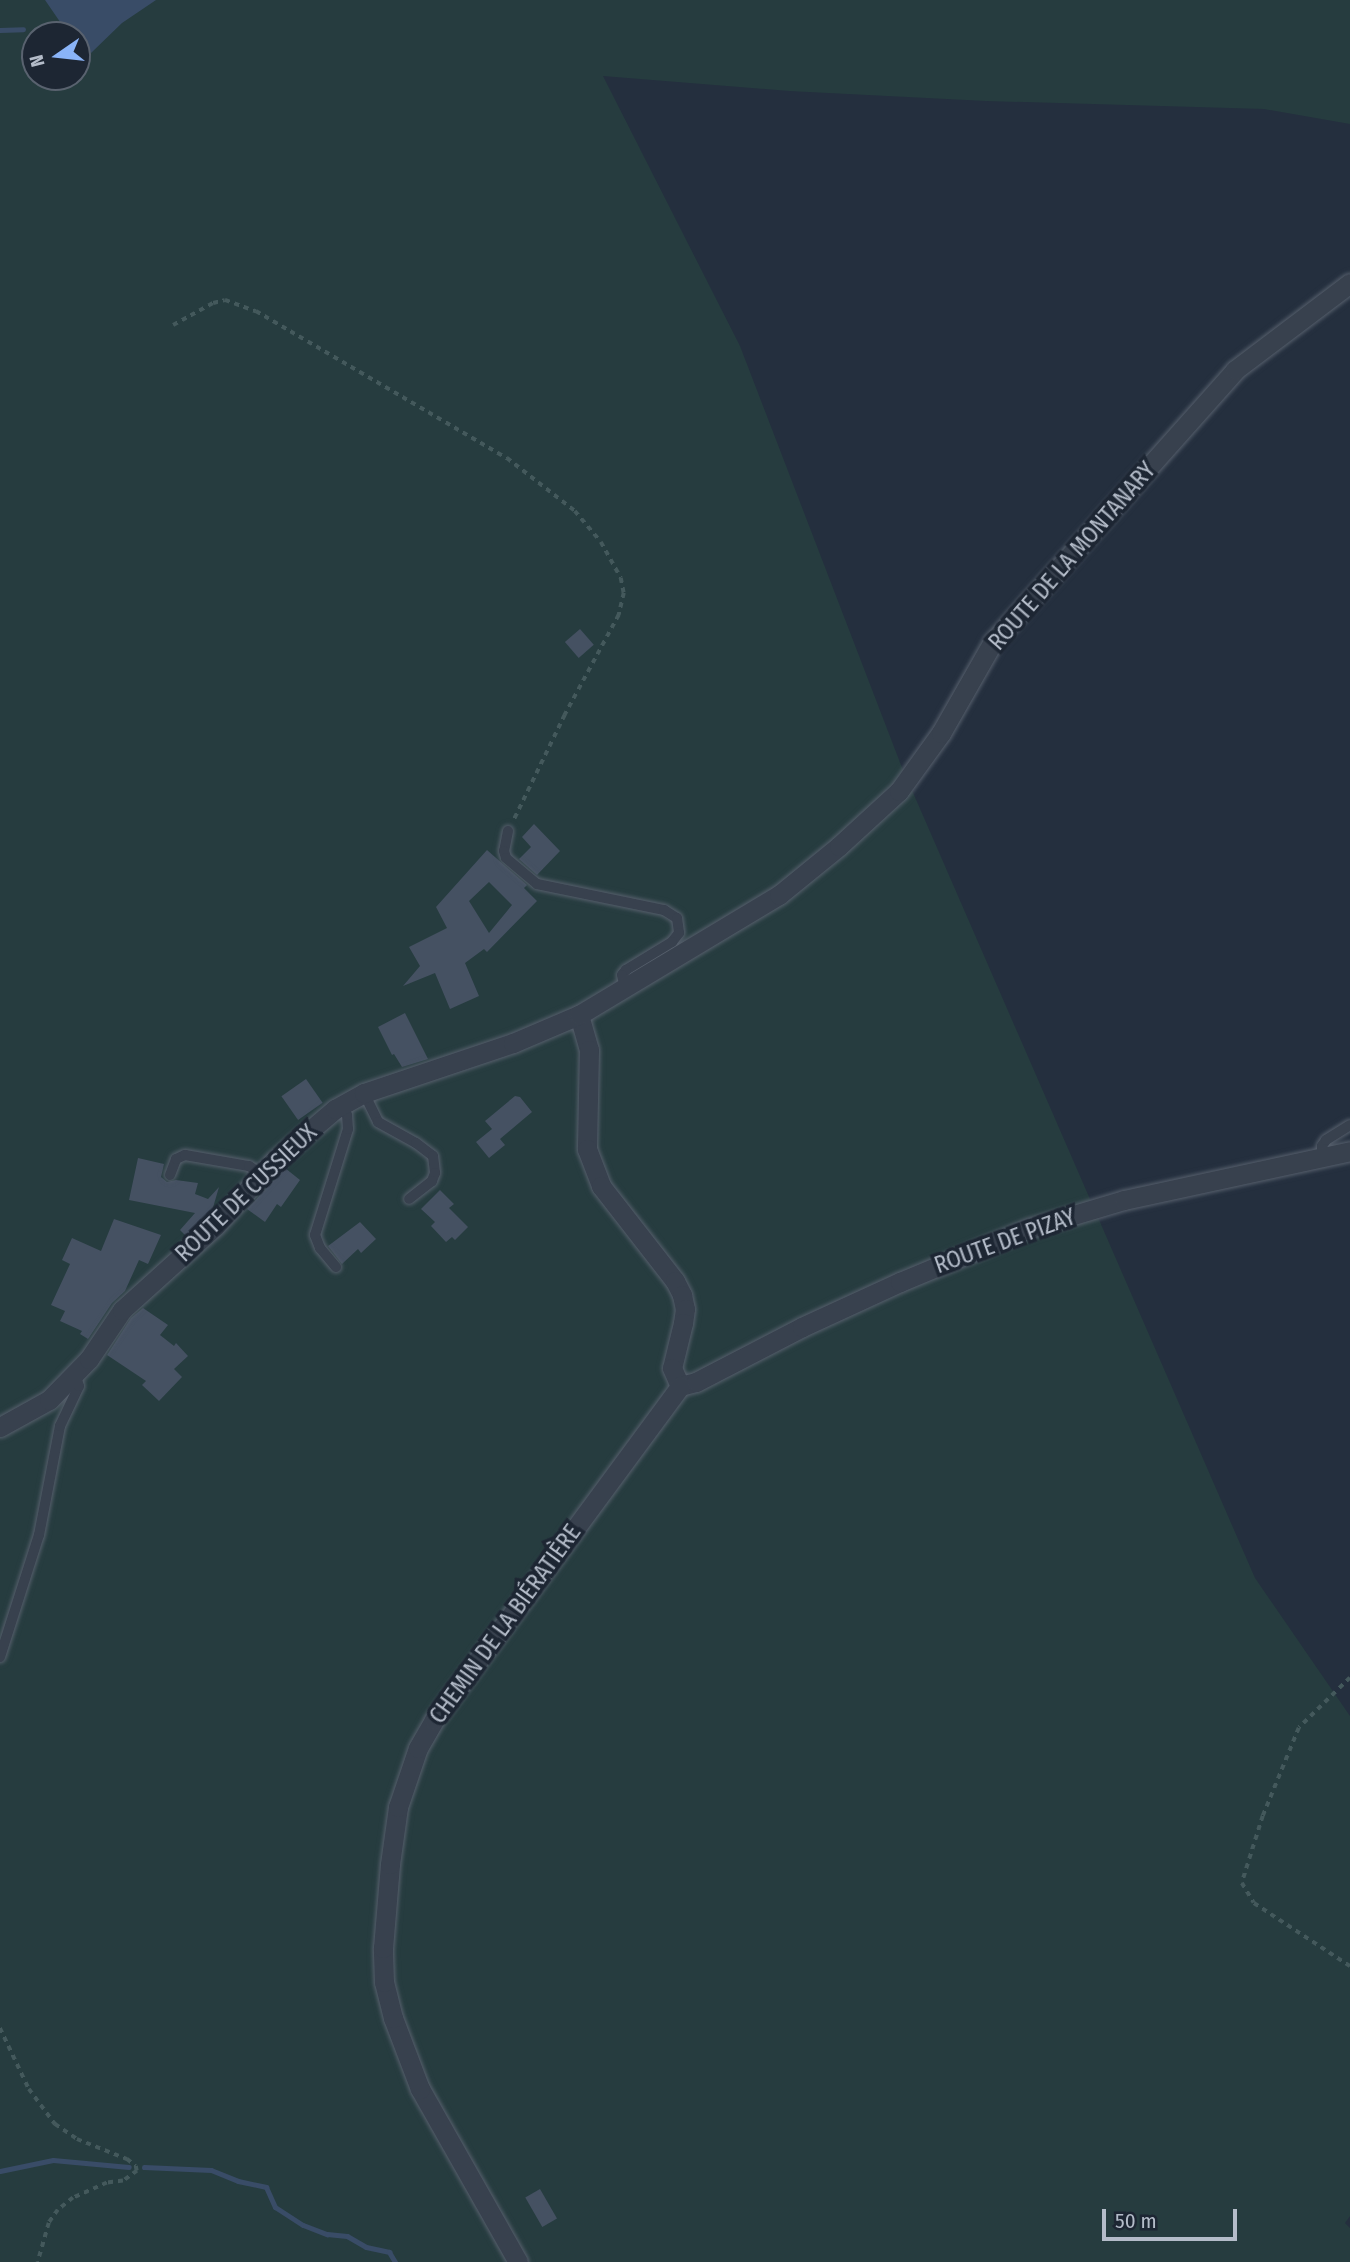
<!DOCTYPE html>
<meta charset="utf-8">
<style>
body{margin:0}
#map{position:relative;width:1350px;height:2262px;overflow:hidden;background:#242f3e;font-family:"Fira Sans Condensed",sans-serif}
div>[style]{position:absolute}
.green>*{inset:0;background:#263c3f}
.water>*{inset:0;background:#394c67}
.stream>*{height:5px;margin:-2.5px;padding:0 2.5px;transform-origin:2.5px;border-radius:2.5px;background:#394c67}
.building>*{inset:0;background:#455162;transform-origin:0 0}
.path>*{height:3.5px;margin-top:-1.75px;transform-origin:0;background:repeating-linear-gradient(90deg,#44595c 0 5px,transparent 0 10px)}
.roads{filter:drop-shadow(0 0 2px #565f6c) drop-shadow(0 0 2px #565f6c)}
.service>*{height:10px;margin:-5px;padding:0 5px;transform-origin:5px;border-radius:5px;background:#38414e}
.minor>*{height:19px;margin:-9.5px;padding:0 9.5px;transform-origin:9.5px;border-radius:9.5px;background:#38414e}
span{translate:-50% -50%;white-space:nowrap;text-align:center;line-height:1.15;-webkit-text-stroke:7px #1d2633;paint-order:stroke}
.street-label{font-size:23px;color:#b4bcc9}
.north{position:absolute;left:21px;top:21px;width:70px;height:70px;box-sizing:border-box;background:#1d2633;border:2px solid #59626f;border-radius:50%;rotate:256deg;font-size:19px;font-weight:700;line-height:28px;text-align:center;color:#b4bcc9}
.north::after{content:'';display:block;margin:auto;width:24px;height:32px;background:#8ab4f8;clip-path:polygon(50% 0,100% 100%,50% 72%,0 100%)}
.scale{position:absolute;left:1102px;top:2209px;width:135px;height:32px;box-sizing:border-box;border:4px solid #b4bcc9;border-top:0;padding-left:9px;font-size:21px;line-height:24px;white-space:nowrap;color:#b4bcc9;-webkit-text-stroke:5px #1d2633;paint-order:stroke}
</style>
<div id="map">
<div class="green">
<div style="clip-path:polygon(evenodd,0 0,1350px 0,1350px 124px,1264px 109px,986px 101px,789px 91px,603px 76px,740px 346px,901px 765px,1255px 1578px,1350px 1716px,1350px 2216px,1345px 2223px,1350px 2228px,1350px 2262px,0 2262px,0 0,35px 35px,77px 35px,77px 77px,35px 77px,35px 35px)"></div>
</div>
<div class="water">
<div style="clip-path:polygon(45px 0,156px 0,122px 23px,91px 53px,77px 43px,77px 35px,69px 35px)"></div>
</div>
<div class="stream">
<div style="left:0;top:30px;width:23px;rotate:-2deg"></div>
<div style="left:144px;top:2167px;width:67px;rotate:2.6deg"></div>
<div style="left:211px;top:2170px;width:29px;rotate:22deg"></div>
<div style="left:238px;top:2181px;width:29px;rotate:12deg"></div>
<div style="left:266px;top:2187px;width:22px;rotate:66deg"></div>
<div style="left:275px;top:2207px;width:33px;rotate:33deg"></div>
<div style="left:303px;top:2225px;width:26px;rotate:21deg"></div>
<div style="left:327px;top:2234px;width:20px;rotate:6deg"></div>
<div style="left:347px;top:2236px;width:22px;rotate:30deg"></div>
<div style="left:366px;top:2247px;width:24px;rotate:12deg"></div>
<div style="left:389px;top:2252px;width:12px;rotate:59deg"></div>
<div style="left:0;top:2171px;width:54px;rotate:-11.7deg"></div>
<div style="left:53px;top:2160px;width:76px;rotate:5.3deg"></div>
</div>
<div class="building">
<div style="left:580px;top:629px;width:21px;height:20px;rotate:49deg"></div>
<div style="clip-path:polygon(534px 824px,560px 851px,537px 875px,519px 859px,531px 847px,522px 837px)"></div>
<div style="clip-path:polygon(evenodd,487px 850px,527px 885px,524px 888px,537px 901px,487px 952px,484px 949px,465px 963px,479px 996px,450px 1009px,435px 973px,403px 986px,420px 966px,409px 947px,447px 928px,436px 907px,487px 850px,489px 882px,512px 905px,489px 933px,469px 901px,489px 882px)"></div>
<div style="clip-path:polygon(405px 1013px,428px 1059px,402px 1067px,394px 1054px,392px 1055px,378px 1027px)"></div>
<div style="left:306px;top:1079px;width:29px;height:30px;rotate:55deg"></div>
<div style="clip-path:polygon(515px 1096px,520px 1097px,532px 1112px,500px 1139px,505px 1145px,489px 1158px,476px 1142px,492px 1129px,485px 1121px)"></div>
<div style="clip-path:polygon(138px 1158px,164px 1164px,161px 1177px,167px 1182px,176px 1180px,198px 1183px,195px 1194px,208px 1199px,219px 1187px,212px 1211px,186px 1236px,180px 1230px,195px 1213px,129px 1200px)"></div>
<div style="clip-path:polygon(285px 1168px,300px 1180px,281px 1207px,277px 1204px,265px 1222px,247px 1209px)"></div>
<div style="clip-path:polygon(440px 1190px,454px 1204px,449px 1208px,468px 1227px,455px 1240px,452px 1237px,446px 1242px,431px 1226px,435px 1222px,421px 1209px)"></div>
<div style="clip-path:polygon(114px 1219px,161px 1235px,148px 1264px,139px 1260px,125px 1291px,112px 1303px,88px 1339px,80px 1334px,82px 1331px,60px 1321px,65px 1311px,51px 1305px,70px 1264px,62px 1260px,72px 1238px,101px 1251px)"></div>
<div style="clip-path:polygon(360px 1222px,376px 1239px,361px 1253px,358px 1249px,342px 1264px,328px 1246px)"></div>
<div style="clip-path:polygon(143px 1308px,168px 1325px,160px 1335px,174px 1346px,176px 1343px,188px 1356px,174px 1369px,182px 1377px,159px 1401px,142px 1385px,146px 1381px,107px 1355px,131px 1318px)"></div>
<div style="left:540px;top:2189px;width:34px;height:17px;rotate:60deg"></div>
</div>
<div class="path">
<div style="left:173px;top:325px;width:46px;rotate:-28.8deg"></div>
<div style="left:213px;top:303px;width:12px;rotate:-14deg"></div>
<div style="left:225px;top:300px;width:33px;rotate:20deg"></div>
<div style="left:256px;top:311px;width:291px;rotate:30.4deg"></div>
<div style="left:507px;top:458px;width:86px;rotate:37.9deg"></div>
<div style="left:575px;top:511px;width:40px;rotate:50deg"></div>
<div style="left:601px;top:542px;width:41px;rotate:60.9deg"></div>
<div style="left:621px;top:578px;width:15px;rotate:79deg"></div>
<div style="left:624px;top:593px;width:23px;rotate:103deg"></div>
<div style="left:619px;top:615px;width:114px;rotate:118.4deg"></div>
<div style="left:565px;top:715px;width:117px;rotate:115.9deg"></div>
<div style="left:1350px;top:1678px;width:71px;rotate:135.6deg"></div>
<div style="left:1299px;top:1728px;width:95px;rotate:112.2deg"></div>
<div style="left:1263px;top:1816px;width:70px;rotate:107.4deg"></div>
<div style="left:1242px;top:1883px;width:23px;rotate:59deg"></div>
<div style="left:1254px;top:1903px;width:115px;rotate:33.3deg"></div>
<div style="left:0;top:2028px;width:68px;rotate:64.6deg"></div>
<div style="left:29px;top:2089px;width:44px;rotate:53.4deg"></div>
<div style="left:55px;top:2124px;width:27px;rotate:34deg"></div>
<div style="left:77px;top:2139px;width:54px;rotate:21.8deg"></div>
<div style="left:127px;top:2159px;width:11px;rotate:38deg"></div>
<div style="left:136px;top:2166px;width:5px;rotate:79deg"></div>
<div style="left:137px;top:2171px;width:17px;rotate:144deg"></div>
<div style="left:123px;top:2181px;width:16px;rotate:173deg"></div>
<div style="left:107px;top:2183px;width:37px;rotate:156deg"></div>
<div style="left:73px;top:2198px;width:19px;rotate:141deg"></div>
<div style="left:58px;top:2210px;width:16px;rotate:125deg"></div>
<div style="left:49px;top:2223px;width:41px;rotate:105.8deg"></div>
</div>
<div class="roads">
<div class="service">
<div style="left:508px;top:831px;width:20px;rotate:101deg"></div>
<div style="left:504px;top:851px;width:7px;rotate:74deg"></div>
<div style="left:506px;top:858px;width:40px;rotate:40deg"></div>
<div style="left:537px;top:884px;width:130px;rotate:11.6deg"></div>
<div style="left:664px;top:910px;width:15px;rotate:32deg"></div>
<div style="left:677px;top:918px;width:15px;rotate:82deg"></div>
<div style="left:679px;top:933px;width:11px;rotate:128deg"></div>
<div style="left:672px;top:942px;width:54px;rotate:148.7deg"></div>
<div style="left:626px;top:970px;width:6px;rotate:129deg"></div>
<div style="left:622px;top:975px;width:13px;rotate:77deg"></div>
<div style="left:364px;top:1093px;width:32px;rotate:64deg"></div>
<div style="left:378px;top:1122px;width:43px;rotate:28.9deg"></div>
<div style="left:416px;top:1143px;width:21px;rotate:37deg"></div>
<div style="left:433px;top:1156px;width:17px;rotate:83deg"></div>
<div style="left:435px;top:1173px;width:9px;rotate:111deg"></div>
<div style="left:432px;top:1181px;width:29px;rotate:142deg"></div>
<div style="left:1322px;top:1157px;width:11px;rotate:-90deg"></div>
<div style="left:1322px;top:1146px;width:7px;rotate:-56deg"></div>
<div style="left:1326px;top:1140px;width:28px;rotate:-32deg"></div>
<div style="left:170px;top:1175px;width:17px;rotate:-69deg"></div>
<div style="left:176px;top:1159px;width:10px;rotate:-24deg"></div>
<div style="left:185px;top:1155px;width:65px;rotate:9.8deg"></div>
<div style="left:249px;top:1166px;width:14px;rotate:34deg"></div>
<div style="left:336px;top:1267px;width:25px;rotate:-130deg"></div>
<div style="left:320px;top:1248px;width:14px;rotate:-111deg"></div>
<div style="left:315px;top:1235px;width:111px;rotate:-72.7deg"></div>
<div style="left:348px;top:1129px;width:14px;rotate:-94deg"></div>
<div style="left:347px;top:1115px;width:11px;rotate:-117deg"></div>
<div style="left:0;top:1657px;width:128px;rotate:-72.3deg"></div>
<div style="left:39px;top:1535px;width:111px;rotate:-79.1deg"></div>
<div style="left:60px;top:1426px;width:44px;rotate:-64.6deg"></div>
<div style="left:79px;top:1386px;width:13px;rotate:-108deg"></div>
</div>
<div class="minor">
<div style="left:579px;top:1015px;width:36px;rotate:74deg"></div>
<div style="left:589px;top:1050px;width:99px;rotate:91.2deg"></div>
<div style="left:587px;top:1149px;width:40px;rotate:69deg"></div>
<div style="left:601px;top:1186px;width:120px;rotate:52.1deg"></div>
<div style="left:675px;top:1281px;width:16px;rotate:63deg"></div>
<div style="left:682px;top:1295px;width:14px;rotate:78deg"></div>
<div style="left:685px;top:1309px;width:14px;rotate:98deg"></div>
<div style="left:683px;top:1323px;width:46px;rotate:103.7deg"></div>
<div style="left:672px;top:1368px;width:20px;rotate:66deg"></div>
<div style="left:680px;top:1386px;width:16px;rotate:-14deg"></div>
<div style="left:696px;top:1382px;width:119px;rotate:-27.4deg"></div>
<div style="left:802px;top:1327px;width:108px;rotate:-24.7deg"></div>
<div style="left:900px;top:1282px;width:141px;rotate:-22.6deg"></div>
<div style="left:1030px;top:1228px;width:98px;rotate:-16.6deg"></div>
<div style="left:1124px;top:1200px;width:231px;rotate:-12.2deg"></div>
<div style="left:0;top:1427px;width:56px;rotate:-28.9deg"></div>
<div style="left:49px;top:1400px;width:57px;rotate:-45.7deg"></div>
<div style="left:89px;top:1359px;width:59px;rotate:-56deg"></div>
<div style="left:122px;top:1310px;width:125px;rotate:-42.1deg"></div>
<div style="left:215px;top:1226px;width:86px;rotate:-47.8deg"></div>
<div style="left:273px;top:1162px;width:82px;rotate:-40.5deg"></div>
<div style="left:335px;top:1109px;width:33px;rotate:-29deg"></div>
<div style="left:364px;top:1093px;width:157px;rotate:-18.6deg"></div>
<div style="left:513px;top:1043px;width:72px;rotate:-23deg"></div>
<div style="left:579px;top:1015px;width:233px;rotate:-31deg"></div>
<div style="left:779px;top:895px;width:77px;rotate:-39.2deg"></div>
<div style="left:839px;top:846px;width:81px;rotate:-42.5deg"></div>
<div style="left:899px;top:791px;width:72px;rotate:-54.1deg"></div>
<div style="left:941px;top:733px;width:105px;rotate:-60.3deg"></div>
<div style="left:993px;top:642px;width:364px;rotate:-48.3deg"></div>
<div style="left:1235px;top:370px;width:144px;rotate:-37.1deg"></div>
<div style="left:518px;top:2262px;width:199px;rotate:-119.5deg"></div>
<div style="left:420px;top:2089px;width:76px;rotate:-110.8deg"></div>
<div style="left:393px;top:2018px;width:37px;rotate:-104deg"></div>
<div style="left:384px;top:1982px;width:34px;rotate:-92deg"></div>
<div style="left:383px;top:1948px;width:84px;rotate:-85.2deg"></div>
<div style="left:390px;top:1864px;width:58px;rotate:-82deg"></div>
<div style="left:398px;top:1807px;width:62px;rotate:-71.3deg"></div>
<div style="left:418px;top:1748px;width:32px;rotate:-60deg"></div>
<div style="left:434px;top:1720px;width:415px;rotate:-53.6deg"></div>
</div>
</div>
<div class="street-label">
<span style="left:1072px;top:556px;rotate:-49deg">ROUTE DE LA MONTANARY</span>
<span style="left:246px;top:1193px;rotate:-44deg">ROUTE DE CUSSIEUX</span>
<span style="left:1005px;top:1241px;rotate:-20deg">ROUTE DE PIZAY</span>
<span style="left:505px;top:1624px;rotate:-54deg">CHEMIN DE LA BIÉRATIÈRE</span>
</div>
<div class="north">N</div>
<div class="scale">50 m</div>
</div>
